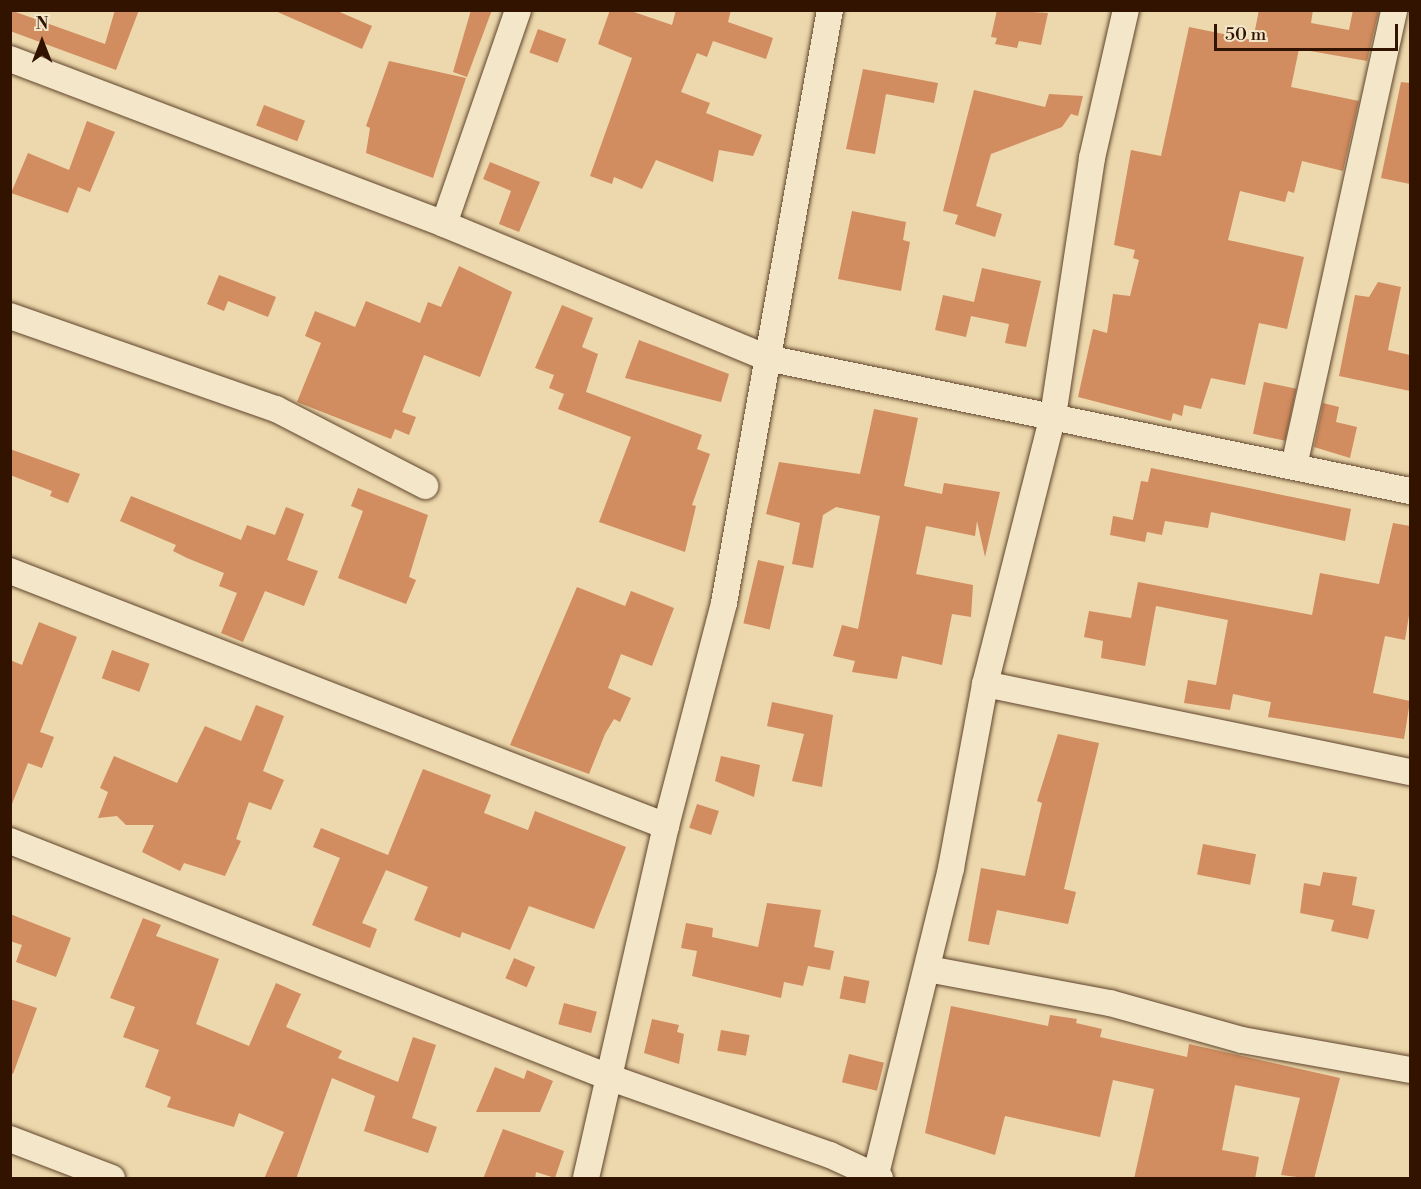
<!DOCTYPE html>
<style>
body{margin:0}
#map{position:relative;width:1421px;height:1189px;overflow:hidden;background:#ecd8ac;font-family:"Libre Bodoni",serif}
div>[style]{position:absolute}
.building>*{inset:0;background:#d18c5f;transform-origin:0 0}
.roads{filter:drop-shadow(0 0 2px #60442b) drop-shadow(0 0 2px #60442b)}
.minor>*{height:26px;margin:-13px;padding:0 13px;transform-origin:13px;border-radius:13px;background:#f3e6c9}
span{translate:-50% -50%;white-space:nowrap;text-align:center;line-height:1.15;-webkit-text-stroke:4.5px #f3e6c9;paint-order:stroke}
.frame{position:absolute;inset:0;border:12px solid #311300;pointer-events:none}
.north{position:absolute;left:12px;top:12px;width:60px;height:60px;-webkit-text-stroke:4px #f3e6c9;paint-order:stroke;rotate:0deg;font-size:16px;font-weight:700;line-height:24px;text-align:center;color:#311300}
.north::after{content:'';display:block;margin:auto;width:21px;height:27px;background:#311300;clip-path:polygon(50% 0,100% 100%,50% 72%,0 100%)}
.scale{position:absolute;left:1214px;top:24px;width:184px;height:27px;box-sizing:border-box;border:3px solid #311300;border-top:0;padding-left:8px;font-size:18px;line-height:21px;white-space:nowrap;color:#311300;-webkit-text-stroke:4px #f3e6c9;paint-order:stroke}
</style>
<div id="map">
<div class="building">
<div style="clip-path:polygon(10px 10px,105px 44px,115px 10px,139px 10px,116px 70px,10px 31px)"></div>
<div style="clip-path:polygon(273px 10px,335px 10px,372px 26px,362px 49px)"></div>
<div style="clip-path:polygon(471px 10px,492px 10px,467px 77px,453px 72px)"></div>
<div style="clip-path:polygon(610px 10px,628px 10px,672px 25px,676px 10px,731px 10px,728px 22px,773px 38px,766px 59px,713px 41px,707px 57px,697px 53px,681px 92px,710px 103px,706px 113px,762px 135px,753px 156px,719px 150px,713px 182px,656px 160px,642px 189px,614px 177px,612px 184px,590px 176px,632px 58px,598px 44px)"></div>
<div style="clip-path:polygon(997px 10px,1048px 13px,1041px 45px,1019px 41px,1017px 48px,995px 44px,997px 38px,991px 37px)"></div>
<div style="clip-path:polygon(1259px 10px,1313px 10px,1311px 23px,1349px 30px,1353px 10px,1379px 10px,1367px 61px,1299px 49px,1291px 87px,1359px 101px,1343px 171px,1302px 161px,1294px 193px,1288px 191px,1285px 202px,1240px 191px,1228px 240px,1304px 257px,1287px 329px,1259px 323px,1245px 385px,1211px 378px,1201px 409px,1184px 405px,1182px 416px,1173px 413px,1171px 421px,1078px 397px,1093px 329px,1107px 333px,1113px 294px,1130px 296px,1139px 260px,1133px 258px,1135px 250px,1114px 245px,1131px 150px,1161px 156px,1189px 27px,1253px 40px)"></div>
<div style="left:538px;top:29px;width:30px;height:25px;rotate:20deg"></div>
<div style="clip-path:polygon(389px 61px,466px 78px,433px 178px,366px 153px,370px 128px,366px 126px)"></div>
<div style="clip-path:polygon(863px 69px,938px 83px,934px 103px,886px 94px,875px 154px,846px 149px)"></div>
<div style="clip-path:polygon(1401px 82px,1410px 83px,1410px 184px,1381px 178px)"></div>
<div style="clip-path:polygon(974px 90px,1045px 107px,1049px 94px,1083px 96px,1078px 116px,1071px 114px,1062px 127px,991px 154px,976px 206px,1002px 214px,995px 237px,955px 224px,958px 215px,943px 211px)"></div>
<div style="left:264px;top:105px;width:44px;height:22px;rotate:21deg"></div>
<div style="clip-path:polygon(87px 121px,115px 132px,90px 192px,78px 187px,68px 213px,11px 193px,28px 153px,69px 170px)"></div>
<div style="clip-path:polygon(490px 162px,540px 182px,519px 232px,499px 224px,511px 191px,483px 179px)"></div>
<div style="clip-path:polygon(852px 211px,906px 222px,903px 240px,910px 242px,901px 291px,838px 279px)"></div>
<div style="clip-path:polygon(459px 266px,512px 292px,480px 377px,424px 355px,402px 412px,416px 417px,409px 435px,395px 429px,391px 439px,297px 402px,321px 343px,305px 336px,315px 311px,355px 327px,366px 301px,420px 323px,428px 302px,441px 307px)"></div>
<div style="clip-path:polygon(982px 268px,1041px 281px,1026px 347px,1005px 343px,1009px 324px,971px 316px,966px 337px,935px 330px,943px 295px,974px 302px)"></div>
<div style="clip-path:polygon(219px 275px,276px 297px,268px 317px,228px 301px,224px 311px,207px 304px)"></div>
<div style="clip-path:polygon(1378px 282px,1401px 287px,1388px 350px,1410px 355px,1410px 391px,1339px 376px,1355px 295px,1369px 297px)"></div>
<div style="clip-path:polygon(562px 305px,593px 318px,582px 347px,598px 354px,586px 392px,702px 435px,697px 449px,710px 454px,692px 505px,696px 506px,685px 552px,599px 522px,631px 437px,558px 409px,564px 394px,549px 388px,554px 375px,535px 368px)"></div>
<div style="clip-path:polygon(639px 340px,729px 374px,721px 402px,625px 378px)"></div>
<div style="left:1264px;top:382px;width:33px;height:53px;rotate:12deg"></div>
<div style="clip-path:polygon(1323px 403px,1339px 407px,1336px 422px,1357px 427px,1350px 458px,1314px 447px)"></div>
<div style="clip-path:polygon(874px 409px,918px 418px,904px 486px,942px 494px,944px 483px,1000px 492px,985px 557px,977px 521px,975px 536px,926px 526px,916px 574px,973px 585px,971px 617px,952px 614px,942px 665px,902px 656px,897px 679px,852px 672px,855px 661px,833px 656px,842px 625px,858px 629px,880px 516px,836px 507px,823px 515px,813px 568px,792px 564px,800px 523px,766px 514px,779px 462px,860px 474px)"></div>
<div style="clip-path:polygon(10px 449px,80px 474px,68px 503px,50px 496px,52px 491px,10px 475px)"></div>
<div style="clip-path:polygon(1151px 468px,1351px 509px,1345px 541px,1211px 512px,1208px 528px,1165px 521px,1162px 535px,1147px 532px,1145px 542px,1110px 535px,1113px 516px,1133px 520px,1141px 481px,1148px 482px)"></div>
<div style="clip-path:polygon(358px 488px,428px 515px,409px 577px,416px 580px,406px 604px,338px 578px,363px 511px,351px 506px)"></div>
<div style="clip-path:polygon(131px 496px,241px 540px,247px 525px,275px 535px,286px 507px,304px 514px,287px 560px,318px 571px,304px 606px,265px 591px,243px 642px,221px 633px,237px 593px,219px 586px,224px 573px,187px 558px,173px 551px,176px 545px,120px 521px)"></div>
<div style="clip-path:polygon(1393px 523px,1410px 526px,1410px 609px,1405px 640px,1385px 636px,1373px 693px,1410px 701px,1404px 739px,1268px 717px,1271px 702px,1233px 694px,1230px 710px,1184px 703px,1188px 680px,1216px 685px,1228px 620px,1156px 606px,1145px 666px,1101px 658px,1103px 641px,1084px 637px,1089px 611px,1131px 618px,1138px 582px,1312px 615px,1320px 573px,1379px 584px)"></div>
<div style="left:758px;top:560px;width:27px;height:65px;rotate:13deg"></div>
<div style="clip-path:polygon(577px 587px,625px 606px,631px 591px,674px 608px,652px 666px,621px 654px,608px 688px,631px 698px,620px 722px,614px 719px,605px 734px,589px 774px,510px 745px)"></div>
<div style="clip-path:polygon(39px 622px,77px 637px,40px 732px,54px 737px,42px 768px,28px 763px,12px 804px,10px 660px,22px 665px)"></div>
<div style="left:112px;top:650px;width:40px;height:30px;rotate:20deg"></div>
<div style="clip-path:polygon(772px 702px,833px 715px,822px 787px,792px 781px,804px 734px,767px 726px)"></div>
<div style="clip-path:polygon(256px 705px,284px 716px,263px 771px,284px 780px,271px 810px,249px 802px,236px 839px,241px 841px,225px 876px,184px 863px,180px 871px,142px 852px,154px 825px,126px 825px,117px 816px,98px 818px,108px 792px,100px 788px,114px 756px,177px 783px,205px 726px,241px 741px)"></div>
<div style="clip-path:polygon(1058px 734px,1099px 743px,1064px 889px,1076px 892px,1068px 924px,997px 910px,989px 945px,968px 941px,981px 868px,1025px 876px,1042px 803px,1037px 801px)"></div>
<div style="clip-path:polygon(721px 756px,760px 765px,754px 797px,715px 781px)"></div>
<div style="clip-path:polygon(423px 769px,491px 795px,484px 813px,528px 830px,535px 811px,626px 847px,594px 929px,529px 906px,510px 950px,462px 932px,460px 938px,414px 920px,428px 887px,386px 870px,362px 923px,377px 929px,370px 948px,312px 925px,340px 858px,313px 847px,321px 828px,388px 855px)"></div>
<div style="left:697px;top:804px;width:23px;height:25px;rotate:18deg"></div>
<div style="left:1203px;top:844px;width:54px;height:31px;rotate:11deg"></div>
<div style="clip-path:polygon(1323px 872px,1357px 877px,1352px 905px,1375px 910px,1368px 939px,1331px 931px,1334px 920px,1300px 913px,1304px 883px,1320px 886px)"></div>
<div style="clip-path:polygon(767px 903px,821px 910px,814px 947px,834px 951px,830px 970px,808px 966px,803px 986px,784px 982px,781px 998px,692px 976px,697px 951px,681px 948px,686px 923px,713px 928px,712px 937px,758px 947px)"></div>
<div style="clip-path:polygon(10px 914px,71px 938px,56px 977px,16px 962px,22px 945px,10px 941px)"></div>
<div style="clip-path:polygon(143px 918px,161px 925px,156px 936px,219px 959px,196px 1024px,249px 1046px,276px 983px,301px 994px,286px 1027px,342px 1051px,338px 1058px,398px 1082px,413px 1037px,436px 1045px,412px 1118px,437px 1127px,428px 1153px,364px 1131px,375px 1096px,332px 1078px,296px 1179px,264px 1179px,284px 1132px,239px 1113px,234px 1127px,167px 1107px,171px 1097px,145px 1087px,159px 1050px,123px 1037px,135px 1007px,110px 998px)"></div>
<div style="left:514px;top:958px;width:23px;height:22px;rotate:23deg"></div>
<div style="left:844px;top:976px;width:26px;height:23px;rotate:11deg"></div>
<div style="clip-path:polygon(10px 999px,37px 1008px,13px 1074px,10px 1073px)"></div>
<div style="left:564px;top:1003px;width:34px;height:22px;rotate:15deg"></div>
<div style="clip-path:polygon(951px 1006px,1048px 1026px,1050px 1015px,1077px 1019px,1076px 1023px,1102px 1029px,1100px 1037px,1187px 1057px,1189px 1044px,1340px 1078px,1314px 1179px,1281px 1175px,1300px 1098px,1235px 1085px,1222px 1150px,1259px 1157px,1255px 1179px,1134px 1179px,1154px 1089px,1113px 1080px,1100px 1137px,1005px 1116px,995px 1155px,925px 1133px)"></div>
<div style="clip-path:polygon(652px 1019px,679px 1025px,677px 1032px,684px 1034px,679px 1064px,644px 1053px)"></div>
<div style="left:721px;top:1030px;width:29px;height:21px;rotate:10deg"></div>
<div style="left:849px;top:1054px;width:36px;height:29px;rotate:14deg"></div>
<div style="clip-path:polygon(495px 1067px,524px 1079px,527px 1070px,553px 1081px,540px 1112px,476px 1112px)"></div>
<div style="clip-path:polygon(503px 1129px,564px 1151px,555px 1178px,536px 1172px,535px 1179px,483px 1179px)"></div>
</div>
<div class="roads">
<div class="minor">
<div style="left:10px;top:59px;width:464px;rotate:20.8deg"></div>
<div style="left:444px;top:224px;width:350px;rotate:22.5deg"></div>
<div style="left:767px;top:358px;width:657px;rotate:11.69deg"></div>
<div style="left:444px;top:224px;width:226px;rotate:-70.9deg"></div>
<div style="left:10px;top:316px;width:282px;rotate:19.3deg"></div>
<div style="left:276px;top:409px;width:168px;rotate:27.3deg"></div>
<div style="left:1294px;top:466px;width:467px;rotate:-77.6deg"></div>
<div style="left:10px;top:571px;width:704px;rotate:21.24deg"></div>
<div style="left:985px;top:684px;width:434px;rotate:11.7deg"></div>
<div style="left:10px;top:841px;width:646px;rotate:21.52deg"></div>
<div style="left:611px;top:1078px;width:232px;rotate:19.4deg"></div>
<div style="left:830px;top:1155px;width:55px;rotate:24.7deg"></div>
<div style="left:928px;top:969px;width:185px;rotate:10.6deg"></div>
<div style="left:1110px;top:1003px;width:137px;rotate:15.7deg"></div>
<div style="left:1242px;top:1040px;width:171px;rotate:10.1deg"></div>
<div style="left:10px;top:1139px;width:109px;rotate:20.9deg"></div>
<div style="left:586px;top:1178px;width:361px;rotate:-77.2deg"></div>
<div style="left:666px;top:826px;width:230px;rotate:-75.4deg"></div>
<div style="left:724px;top:603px;width:602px;rotate:-79.87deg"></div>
<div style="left:875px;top:1178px;width:319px;rotate:-76.2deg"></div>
<div style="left:951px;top:868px;width:187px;rotate:-79.5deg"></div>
<div style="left:985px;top:684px;width:276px;rotate:-75.8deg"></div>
<div style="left:1053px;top:416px;width:261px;rotate:-81.4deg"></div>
<div style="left:1092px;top:158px;width:152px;rotate:-77.1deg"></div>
</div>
</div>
<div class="frame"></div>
<div class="north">N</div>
<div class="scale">50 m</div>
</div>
